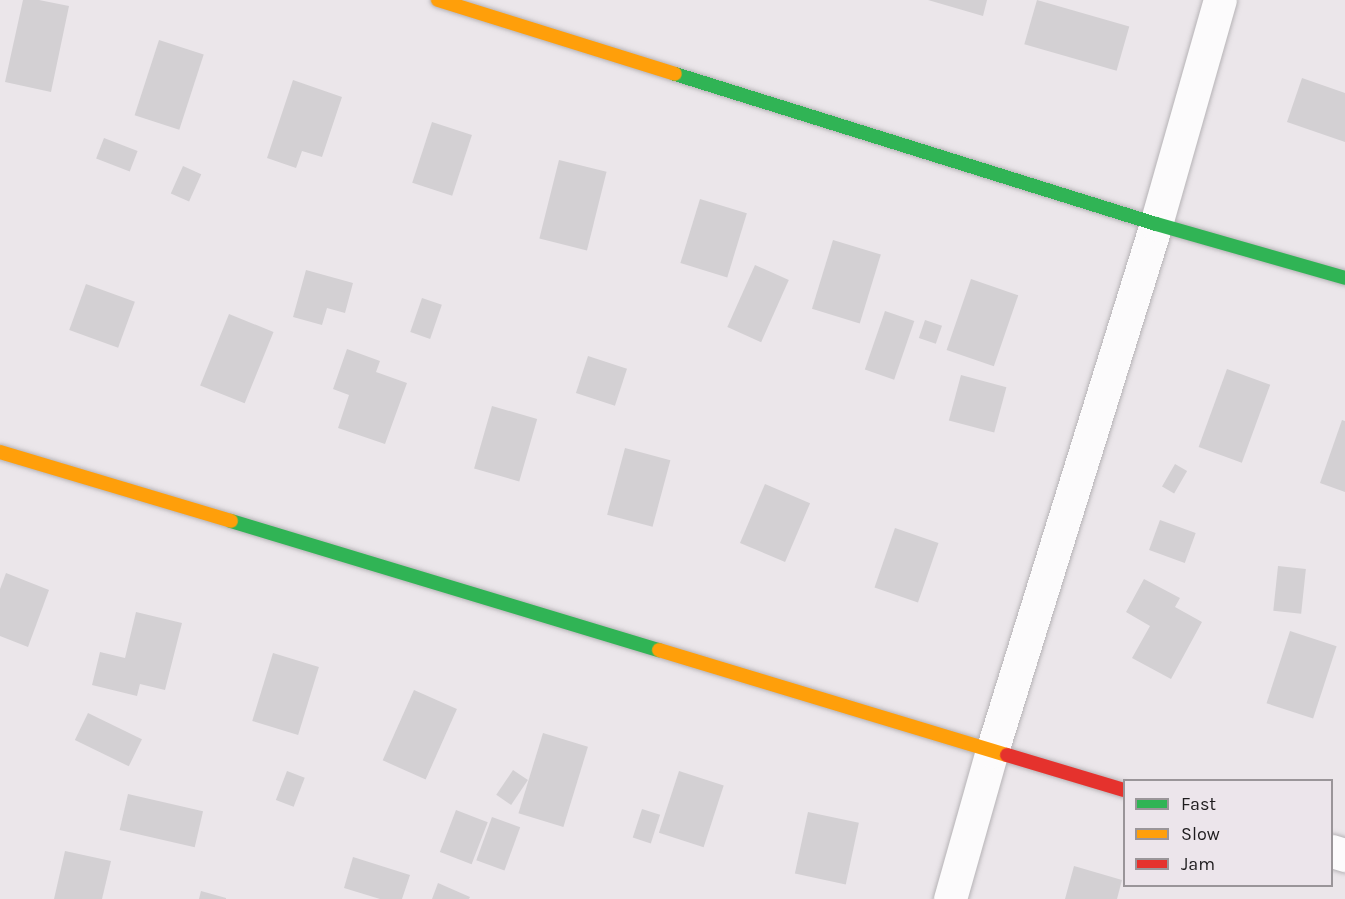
<!DOCTYPE html>
<style>
body{margin:0}
#map{position:relative;width:1345px;height:899px;overflow:hidden;background:#ebe6ea;font-family:Karla,sans-serif}
div>[style]{position:absolute}
.building>*{inset:0;background:#d3d0d3;transform-origin:0 0}
.roads{filter:drop-shadow(0 0 2px #b6b3b6) drop-shadow(0 0 2px #b6b3b6)}
.street>*{height:33px;margin:-16.5px;padding:0 16.5px;transform-origin:16.5px;border-radius:16.5px;background:#fcfbfc}
.fast>*{height:14px;margin:-7px;padding:0 7px;transform-origin:7px;border-radius:7px;background:#30b455}
.slow>*{height:14px;margin:-7px;padding:0 7px;transform-origin:7px;border-radius:7px;background:#ff9f0a}
.jam>*{height:14px;margin:-7px;padding:0 7px;transform-origin:7px;border-radius:7px;background:#e5322d}
span{translate:-50% -50%;white-space:nowrap;text-align:center;line-height:1.15;-webkit-text-stroke:4.5px #ece5eb;paint-order:stroke}
.legend{position:absolute;left:1123px;top:779px;width:210px;height:108px;box-sizing:border-box;background:#ece5eb;border:2px solid #9a9599;margin:0;padding:8px 10px;list-style:none;font-size:18px;color:#1e1c1e}
.legend li{display:flex;align-items:center;gap:12px;height:30px}
.legend b{width:30px;border:2px solid #9a9599}
</style>
<div id="map">
<div class="building">
<div style="clip-path:polygon(23px 0,39px 0,69px 6px,51px 92px,5px 82px)"></div>
<div style="clip-path:polygon(928px 0,987px 0,983px 16px)"></div>
<div style="left:1037px;top:0;width:96px;height:46px;rotate:16deg"></div>
<div style="left:159px;top:40px;width:47px;height:79px;rotate:18deg"></div>
<div style="clip-path:polygon(1302px 78px,1345px 93px,1345px 142px,1287px 122px)"></div>
<div style="clip-path:polygon(293px 80px,342px 97px,322px 157px,302px 151px,296px 168px,267px 158px)"></div>
<div style="left:432px;top:122px;width:42px;height:64px;rotate:18deg"></div>
<div style="left:104px;top:138px;width:36px;height:22px;rotate:21deg"></div>
<div style="left:559px;top:160px;width:49px;height:81px;rotate:14deg"></div>
<div style="left:183px;top:166px;width:20px;height:30px;rotate:24deg"></div>
<div style="left:700px;top:199px;width:49px;height:67px;rotate:17deg"></div>
<div style="left:833px;top:240px;width:50px;height:72px;rotate:17deg"></div>
<div style="left:755px;top:265px;width:37px;height:68px;rotate:24deg"></div>
<div style="clip-path:polygon(306px 270px,353px 283px,345px 313px,327px 308px,322px 325px,293px 317px)"></div>
<div style="left:971px;top:279px;width:50px;height:75px;rotate:19deg"></div>
<div style="left:86px;top:284px;width:52px;height:49px;rotate:20deg"></div>
<div style="left:422px;top:298px;width:21px;height:36px;rotate:19deg"></div>
<div style="left:885px;top:311px;width:31px;height:62px;rotate:19deg"></div>
<div style="left:229px;top:314px;width:48px;height:77px;rotate:22deg"></div>
<div style="left:925px;top:320px;width:18px;height:19px;rotate:19deg"></div>
<div style="clip-path:polygon(347px 349px,380px 361px,376px 372px,407px 383px,385px 444px,338px 428px,349px 395px,333px 389px)"></div>
<div style="left:588px;top:356px;width:41px;height:39px;rotate:18deg"></div>
<div style="left:1227px;top:369px;width:46px;height:83px;rotate:20deg"></div>
<div style="left:961px;top:375px;width:47px;height:47px;rotate:15deg"></div>
<div style="left:492px;top:406px;width:47px;height:65px;rotate:16deg"></div>
<div style="clip-path:polygon(1342px 420px,1345px 421px,1345px 492px,1320px 483px)"></div>
<div style="left:625px;top:448px;width:47px;height:69px;rotate:15deg"></div>
<div style="left:1175px;top:464px;width:14px;height:26px;rotate:30deg"></div>
<div style="left:765px;top:484px;width:49px;height:64px;rotate:23deg"></div>
<div style="left:1160px;top:520px;width:38px;height:32px;rotate:20deg"></div>
<div style="left:895px;top:528px;width:46px;height:63px;rotate:19deg"></div>
<div style="left:1278px;top:566px;width:28px;height:45px;rotate:6deg"></div>
<div style="clip-path:polygon(6px 573px,49px 590px,28px 647px,0 636px,0 589px)"></div>
<div style="clip-path:polygon(1144px 579px,1180px 598px,1175px 607px,1202px 622px,1171px 679px,1132px 658px,1150px 626px,1126px 612px)"></div>
<div style="clip-path:polygon(136px 612px,182px 623px,165px 690px,140px 684px,137px 696px,92px 685px,100px 652px,125px 658px)"></div>
<div style="left:1290px;top:631px;width:49px;height:76px;rotate:18deg"></div>
<div style="left:273px;top:653px;width:48px;height:71px;rotate:17deg"></div>
<div style="left:414px;top:690px;width:47px;height:77px;rotate:24deg"></div>
<div style="left:88px;top:713px;width:60px;height:30px;rotate:26deg"></div>
<div style="left:543px;top:733px;width:47px;height:84px;rotate:17deg"></div>
<div style="left:513px;top:770px;width:18px;height:30px;rotate:34deg"></div>
<div style="left:287px;top:771px;width:19px;height:31px;rotate:21deg"></div>
<div style="left:679px;top:771px;width:47px;height:65px;rotate:18deg"></div>
<div style="left:128px;top:794px;width:77px;height:37px;rotate:13deg"></div>
<div style="left:642px;top:809px;width:19px;height:30px;rotate:18deg"></div>
<div style="left:456px;top:810px;width:34px;height:45px;rotate:21deg"></div>
<div style="left:808px;top:812px;width:52px;height:63px;rotate:12deg"></div>
<div style="left:492px;top:817px;width:30px;height:46px;rotate:20deg"></div>
<div style="clip-path:polygon(65px 851px,111px 861px,102px 899px,54px 899px)"></div>
<div style="clip-path:polygon(353px 857px,410px 875px,402px 899px,380px 899px,344px 888px)"></div>
<div style="clip-path:polygon(1074px 866px,1122px 880px,1117px 899px,1065px 899px)"></div>
<div style="clip-path:polygon(438px 883px,470px 897px,469px 899px,432px 899px)"></div>
<div style="clip-path:polygon(201px 891px,226px 898px,226px 899px,199px 899px)"></div>
</div>
<div class="roads">
<div class="street">
<div style="left:1332px;top:851px;width:14px;rotate:17deg"></div>
<div style="left:950px;top:899px;width:154px;rotate:-74.2deg"></div>
<div style="left:992px;top:751px;width:552px;rotate:-72.71deg"></div>
<div style="left:1156px;top:224px;width:233px;rotate:-74.1deg"></div>
</div>
<div class="fast">
<div style="left:675px;top:74px;width:504px;rotate:17.32deg"></div>
<div style="left:1156px;top:224px;width:197px;rotate:15.9deg"></div>
<div style="left:231px;top:521px;width:447px;rotate:16.8deg"></div>
</div>
<div class="slow">
<div style="left:438px;top:0;width:248px;rotate:17.3deg"></div>
<div style="left:0;top:452px;width:241px;rotate:16.6deg"></div>
<div style="left:659px;top:650px;width:363px;rotate:16.8deg"></div>
</div>
<div class="jam">
<div style="left:1007px;top:755px;width:122px;rotate:16.7deg"></div>
</div>
</div>
<ul class="legend">
<li><b style="height:8px;background:#30b455"></b>Fast</li>
<li><b style="height:8px;background:#ff9f0a"></b>Slow</li>
<li><b style="height:8px;background:#e5322d"></b>Jam</li>
</ul>
</div>
